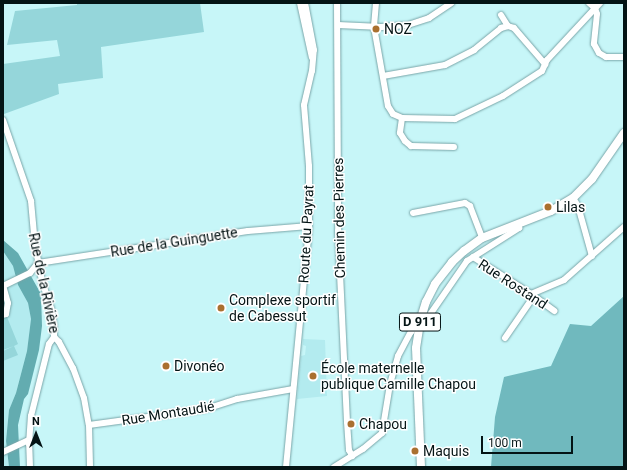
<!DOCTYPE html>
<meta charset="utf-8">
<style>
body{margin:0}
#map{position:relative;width:627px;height:470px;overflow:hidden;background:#c7f6f8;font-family:Roboto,sans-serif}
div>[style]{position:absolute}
.built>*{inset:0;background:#b3ebef}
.green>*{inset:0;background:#95d6da}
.forest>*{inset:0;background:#70b9be}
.water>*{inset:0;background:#63acb0}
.roads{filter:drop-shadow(0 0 1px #79a5a8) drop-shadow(0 0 1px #79a5a8)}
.minor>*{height:6px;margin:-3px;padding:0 3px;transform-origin:3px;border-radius:3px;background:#fff}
.major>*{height:8px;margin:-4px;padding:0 4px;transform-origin:4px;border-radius:4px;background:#fff}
.dots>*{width:11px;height:11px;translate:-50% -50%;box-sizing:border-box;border:2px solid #fff;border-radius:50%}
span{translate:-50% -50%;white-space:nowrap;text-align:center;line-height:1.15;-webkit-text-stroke:3px #fff;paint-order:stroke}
.shield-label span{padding:1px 3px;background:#fff;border:1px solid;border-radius:3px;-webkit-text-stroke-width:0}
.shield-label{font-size:13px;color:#041415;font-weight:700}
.poi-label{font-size:14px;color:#041415}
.left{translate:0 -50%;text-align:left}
.street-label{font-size:14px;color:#041415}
.frame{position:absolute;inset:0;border:4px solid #041415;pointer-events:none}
.north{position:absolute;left:16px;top:414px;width:40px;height:40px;-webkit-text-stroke:3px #fff;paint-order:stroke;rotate:0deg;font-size:11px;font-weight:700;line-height:16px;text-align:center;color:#041415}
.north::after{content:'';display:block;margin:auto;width:14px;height:18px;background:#041415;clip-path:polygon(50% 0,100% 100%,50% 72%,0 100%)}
.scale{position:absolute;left:481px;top:436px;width:92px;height:18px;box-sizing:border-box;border:2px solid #041415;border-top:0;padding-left:5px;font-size:12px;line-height:14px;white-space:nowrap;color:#041415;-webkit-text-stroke:3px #fff;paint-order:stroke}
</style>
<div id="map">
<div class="built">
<div style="clip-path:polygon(3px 251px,13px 266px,18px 285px,28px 303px,31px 319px,27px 351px,16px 393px,9px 410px,6px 441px,9px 467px,3px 467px)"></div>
<div style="clip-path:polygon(303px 339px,325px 340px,327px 396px,297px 399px,301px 356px,305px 355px,306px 346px,303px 345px)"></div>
</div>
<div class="green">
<div style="clip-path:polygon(77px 3px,200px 3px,204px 32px,101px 47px,103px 78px,58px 84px,59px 94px,4px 114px,3px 64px,60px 56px,57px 40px,7px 45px,15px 11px,77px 5px)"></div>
<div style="clip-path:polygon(7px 317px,18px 344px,14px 346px,18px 355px,3px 361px,3px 351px,14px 346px,3px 350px,3px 318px)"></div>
</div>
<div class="forest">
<div style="clip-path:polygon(624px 296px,624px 467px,491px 467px,495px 417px,504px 377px,551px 366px,570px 324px,591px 326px)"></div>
</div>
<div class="water">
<div style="clip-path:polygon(3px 240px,18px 253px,41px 294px,42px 326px,39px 350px,28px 394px,24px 399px,18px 425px,20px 467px,9px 467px,6px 441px,9px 410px,16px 393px,27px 351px,31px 319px,28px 303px,18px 285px,13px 266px,3px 251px)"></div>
</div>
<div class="roads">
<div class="minor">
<div style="left:300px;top:3px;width:56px;rotate:77.7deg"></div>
<div style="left:337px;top:3px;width:228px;rotate:89.7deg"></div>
<div style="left:338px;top:231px;width:191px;rotate:87.3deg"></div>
<div style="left:347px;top:422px;width:28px;rotate:86deg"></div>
<div style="left:349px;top:450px;width:7px;rotate:63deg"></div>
<div style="left:376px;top:3px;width:24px;rotate:95deg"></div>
<div style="left:374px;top:27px;width:80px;rotate:80deg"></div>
<div style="left:388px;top:106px;width:9px;rotate:58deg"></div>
<div style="left:393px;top:114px;width:10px;rotate:24deg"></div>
<div style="left:402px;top:118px;width:53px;rotate:1.1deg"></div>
<div style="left:455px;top:119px;width:53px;rotate:-25.6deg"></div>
<div style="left:503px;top:96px;width:46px;rotate:-32.7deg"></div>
<div style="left:542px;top:71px;width:12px;rotate:-66deg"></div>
<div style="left:547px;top:60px;width:78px;rotate:-47.1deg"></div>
<div style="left:589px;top:3px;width:8px;rotate:40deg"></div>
<div style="left:595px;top:8px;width:6px;rotate:72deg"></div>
<div style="left:597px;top:14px;width:30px;rotate:96deg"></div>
<div style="left:594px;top:44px;width:10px;rotate:61deg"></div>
<div style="left:599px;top:53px;width:8px;rotate:30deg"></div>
<div style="left:606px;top:57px;width:18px"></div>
<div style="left:501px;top:15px;width:13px;rotate:58deg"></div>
<div style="left:508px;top:26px;width:6px;rotate:18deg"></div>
<div style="left:514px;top:28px;width:48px;rotate:49.3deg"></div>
<div style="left:338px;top:25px;width:43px;rotate:2.7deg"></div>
<div style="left:381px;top:27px;width:27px;rotate:-4deg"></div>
<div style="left:408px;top:25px;width:22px;rotate:-18deg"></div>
<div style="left:429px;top:18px;width:27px;rotate:-34deg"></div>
<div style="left:383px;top:76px;width:63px;rotate:-10.1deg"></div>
<div style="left:445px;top:65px;width:33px;rotate:-27deg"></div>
<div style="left:474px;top:50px;width:35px;rotate:-39deg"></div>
<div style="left:501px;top:28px;width:7px;rotate:-16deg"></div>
<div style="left:402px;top:118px;width:15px;rotate:98deg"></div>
<div style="left:400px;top:133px;width:9px;rotate:58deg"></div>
<div style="left:405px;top:141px;width:8px;rotate:40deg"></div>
<div style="left:411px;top:146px;width:43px;rotate:1.3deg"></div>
<div style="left:3px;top:120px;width:86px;rotate:70.9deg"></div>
<div style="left:31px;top:201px;width:44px;rotate:84.8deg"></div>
<div style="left:35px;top:245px;width:37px;rotate:79deg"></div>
<div style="left:42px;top:281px;width:28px;rotate:72deg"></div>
<div style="left:51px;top:308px;width:18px;rotate:81deg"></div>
<div style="left:54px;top:326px;width:11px;rotate:90deg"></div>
<div style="left:54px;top:337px;width:7px;rotate:45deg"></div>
<div style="left:59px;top:342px;width:30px;rotate:62deg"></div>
<div style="left:73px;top:368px;width:32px;rotate:70deg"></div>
<div style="left:84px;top:398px;width:27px;rotate:80deg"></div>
<div style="left:89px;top:425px;width:42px;rotate:88.6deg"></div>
<div style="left:573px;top:198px;width:9px;rotate:58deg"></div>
<div style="left:578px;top:206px;width:52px;rotate:74.4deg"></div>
<div style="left:413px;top:213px;width:53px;rotate:-10.9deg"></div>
<div style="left:465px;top:203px;width:6px;rotate:31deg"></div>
<div style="left:470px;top:206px;width:34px;rotate:69deg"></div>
<div style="left:473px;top:257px;width:69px;rotate:32.5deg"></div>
<div style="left:531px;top:294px;width:29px;rotate:36deg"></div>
<div style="left:38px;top:263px;width:212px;rotate:-8.7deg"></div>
<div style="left:248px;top:231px;width:61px;rotate:-4.7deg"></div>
<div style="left:531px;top:294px;width:36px;rotate:-23deg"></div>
<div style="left:564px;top:280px;width:80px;rotate:-41.5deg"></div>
<div style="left:3px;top:315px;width:3px;rotate:-18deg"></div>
<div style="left:6px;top:314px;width:11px;rotate:-80deg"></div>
<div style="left:8px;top:303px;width:18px;rotate:-106deg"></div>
<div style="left:3px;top:286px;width:30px;rotate:-26deg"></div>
<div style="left:30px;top:273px;width:13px;rotate:-51deg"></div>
<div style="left:421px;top:318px;width:8px;rotate:-14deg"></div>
<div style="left:429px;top:316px;width:67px;rotate:-55.4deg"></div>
<div style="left:467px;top:261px;width:62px;rotate:-32.4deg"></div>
<div style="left:519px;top:228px;width:4px;rotate:-104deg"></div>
<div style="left:505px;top:338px;width:51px;rotate:-55.4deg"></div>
<div style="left:89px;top:425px;width:118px;rotate:-7.8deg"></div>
<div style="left:206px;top:409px;width:33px;rotate:-18deg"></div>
<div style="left:237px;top:399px;width:57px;rotate:-10.1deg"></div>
<div style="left:3px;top:452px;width:29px;rotate:-25deg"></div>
<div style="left:30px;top:467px;width:23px;rotate:-92deg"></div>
<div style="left:29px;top:444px;width:28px;rotate:-86deg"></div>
<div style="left:31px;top:416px;width:74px;rotate:-76deg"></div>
<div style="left:49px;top:344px;width:9px;rotate:-54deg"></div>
<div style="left:286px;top:467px;width:242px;rotate:-84.5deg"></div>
<div style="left:309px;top:226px;width:60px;rotate:-90deg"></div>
<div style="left:309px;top:166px;width:61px;rotate:-94.7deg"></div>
<div style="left:304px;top:105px;width:35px;rotate:-77deg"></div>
<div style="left:312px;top:71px;width:21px;rotate:-85deg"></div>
<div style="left:314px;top:50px;width:48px;rotate:-100.8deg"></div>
<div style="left:334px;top:467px;width:34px;rotate:-32deg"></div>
<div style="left:363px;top:449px;width:25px;rotate:-40deg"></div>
<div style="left:382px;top:433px;width:50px;rotate:-80.7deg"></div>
<div style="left:390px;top:384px;width:29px;rotate:-74deg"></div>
<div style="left:398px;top:356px;width:27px;rotate:-62deg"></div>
<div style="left:411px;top:332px;width:7px;rotate:-56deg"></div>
<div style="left:415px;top:326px;width:4px;rotate:-27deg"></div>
</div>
<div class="major">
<div style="left:421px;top:467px;width:119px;rotate:-92.4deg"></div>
<div style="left:416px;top:348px;width:30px;rotate:-81deg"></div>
<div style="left:421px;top:318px;width:17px;rotate:-73deg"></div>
<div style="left:426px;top:302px;width:20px;rotate:-63deg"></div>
<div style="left:435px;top:284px;width:28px;rotate:-52deg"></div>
<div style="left:452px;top:262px;width:16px;rotate:-43deg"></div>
<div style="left:464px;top:251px;width:22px;rotate:-36deg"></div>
<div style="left:482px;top:238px;width:74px;rotate:-21.4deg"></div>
<div style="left:551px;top:211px;width:26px;rotate:-31deg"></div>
<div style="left:573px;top:198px;width:27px;rotate:-45deg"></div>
<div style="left:592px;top:179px;width:56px;rotate:-55.2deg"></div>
</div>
</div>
<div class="dots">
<div style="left:376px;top:29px;background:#aa7030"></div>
<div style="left:548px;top:207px;background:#aa7030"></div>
<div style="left:221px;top:308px;background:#aa7030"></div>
<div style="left:166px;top:366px;background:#aa7030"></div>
<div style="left:313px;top:376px;background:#aa7030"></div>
<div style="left:351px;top:424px;background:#aa7030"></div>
<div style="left:415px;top:451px;background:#aa7030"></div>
</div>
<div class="shield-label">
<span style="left:420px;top:322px">D 911</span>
</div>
<div class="poi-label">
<span class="left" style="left:384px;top:29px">NOZ</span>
<span class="left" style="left:556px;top:207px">Lilas</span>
<span class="left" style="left:229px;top:308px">Complexe sportif<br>de Cabessut</span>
<span class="left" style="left:174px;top:366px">Divonéo</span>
<span class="left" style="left:321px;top:376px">École maternelle<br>publique Camille Chapou</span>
<span class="left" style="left:359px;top:424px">Chapou</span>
<span class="left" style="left:423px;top:451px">Maquis</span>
</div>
<div class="street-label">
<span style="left:339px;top:218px;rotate:-91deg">Chemin des Pierres</span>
<span style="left:306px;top:234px;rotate:-87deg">Route du Payrat</span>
<span style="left:174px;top:242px;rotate:-9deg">Rue de la Guinguette</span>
<span style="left:44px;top:283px;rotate:78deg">Rue de la Rivière</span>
<span style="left:513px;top:284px;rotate:33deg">Rue Rostand</span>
<span style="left:168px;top:413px;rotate:-9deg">Rue Montaudié</span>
</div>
<div class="frame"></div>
<div class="north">N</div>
<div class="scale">100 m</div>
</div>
